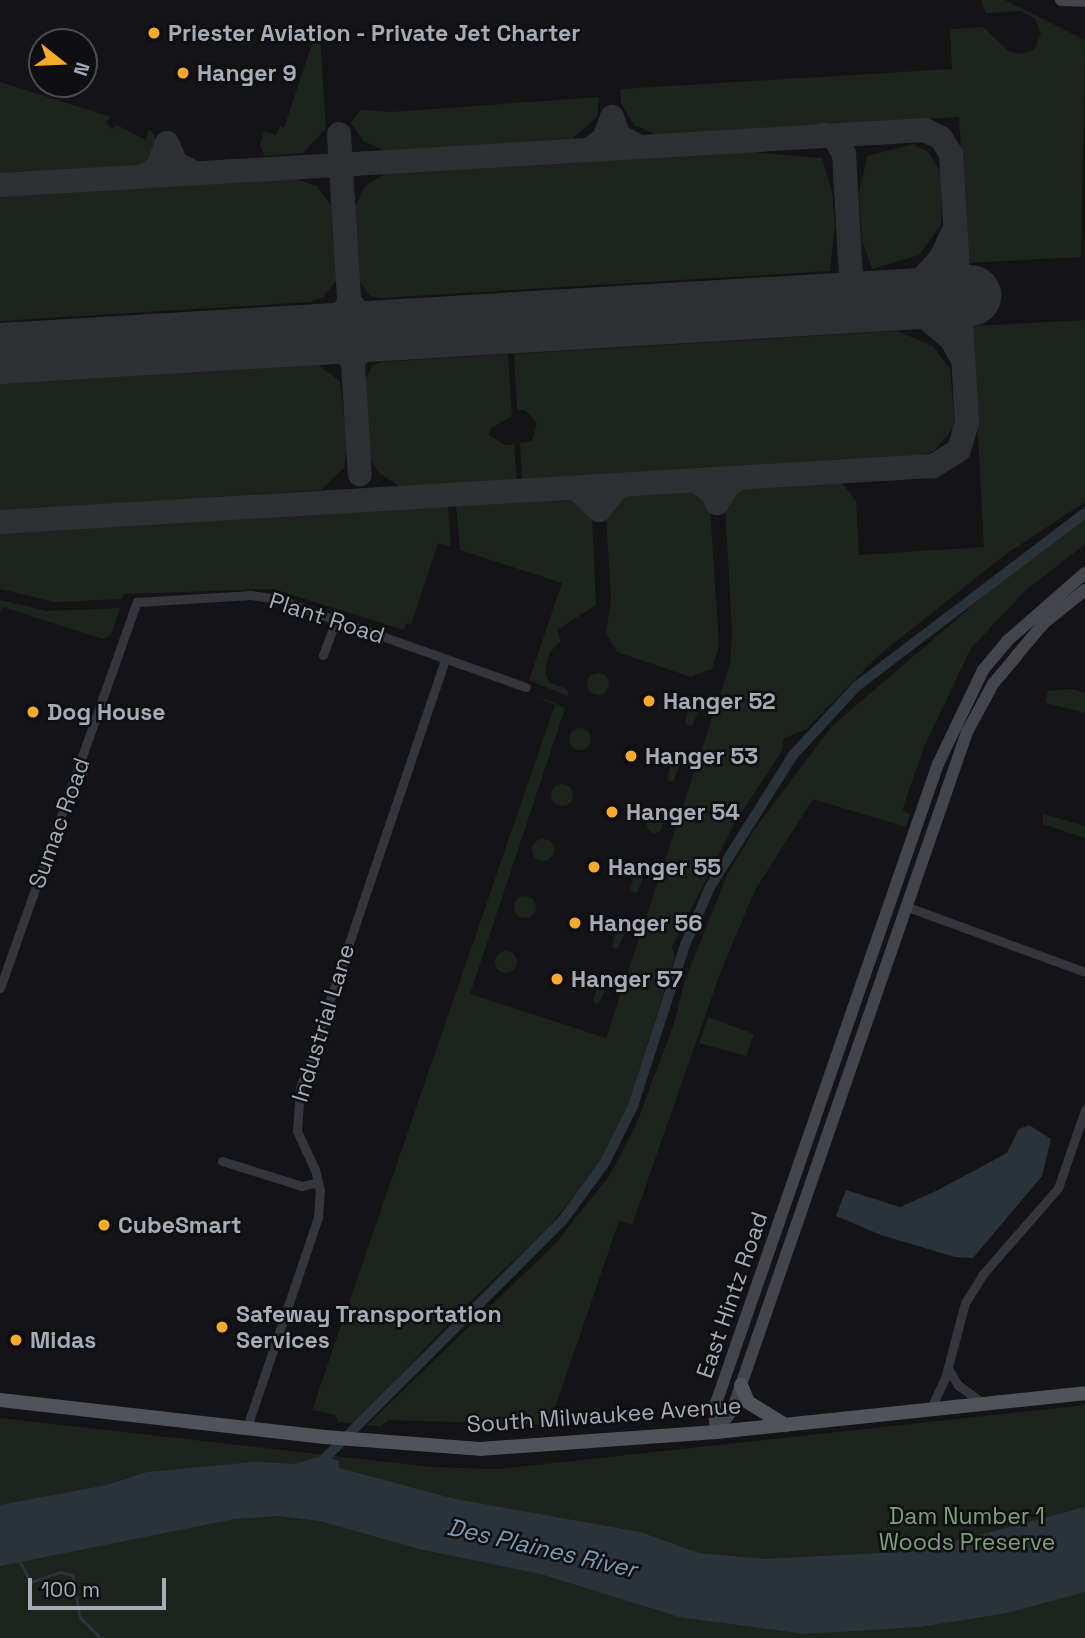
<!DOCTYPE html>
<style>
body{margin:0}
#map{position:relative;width:1085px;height:1638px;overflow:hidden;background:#141416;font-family:"Space Grotesk",sans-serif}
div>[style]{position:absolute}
.green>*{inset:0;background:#1c241d}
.round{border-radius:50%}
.water>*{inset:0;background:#2a333a}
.stream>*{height:2.5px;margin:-1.25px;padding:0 1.25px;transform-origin:1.25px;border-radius:1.25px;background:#2a333a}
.canal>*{height:10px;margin:-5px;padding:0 5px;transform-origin:5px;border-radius:5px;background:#2a333a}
.taxiway>*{height:24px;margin:-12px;padding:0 12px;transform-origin:12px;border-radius:12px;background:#2e2f33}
.runway>*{height:61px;margin:-30.5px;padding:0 30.5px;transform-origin:30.5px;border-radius:30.5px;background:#2e2f33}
.street>*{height:9px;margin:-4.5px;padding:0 4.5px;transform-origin:4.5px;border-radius:4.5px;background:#35363b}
.secondary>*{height:12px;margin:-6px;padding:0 6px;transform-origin:6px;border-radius:6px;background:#43454b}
.primary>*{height:14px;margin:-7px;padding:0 7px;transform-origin:7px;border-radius:7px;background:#51535a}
.dots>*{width:19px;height:19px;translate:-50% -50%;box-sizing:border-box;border:4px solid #0f0f11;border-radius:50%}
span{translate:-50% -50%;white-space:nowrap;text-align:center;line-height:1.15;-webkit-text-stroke:5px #0f0f11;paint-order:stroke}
.poi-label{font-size:23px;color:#a5abb7;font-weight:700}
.left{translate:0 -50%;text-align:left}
.street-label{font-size:23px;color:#a5abb7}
.park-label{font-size:23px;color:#7ca27c}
.water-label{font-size:24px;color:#7b9bb3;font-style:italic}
.north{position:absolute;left:28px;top:28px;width:70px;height:70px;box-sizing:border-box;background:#0f0f11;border:2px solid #4b4d53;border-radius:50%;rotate:108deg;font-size:19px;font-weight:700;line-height:28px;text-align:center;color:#a5abb7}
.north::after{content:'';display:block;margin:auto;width:24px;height:32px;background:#f7aa2b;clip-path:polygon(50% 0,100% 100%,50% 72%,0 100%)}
.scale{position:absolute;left:28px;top:1578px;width:138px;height:32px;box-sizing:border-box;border:4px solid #a5abb7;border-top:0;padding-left:9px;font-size:21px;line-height:24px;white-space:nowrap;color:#a5abb7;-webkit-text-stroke:5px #0f0f11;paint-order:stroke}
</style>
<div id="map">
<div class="green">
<div style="clip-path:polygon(981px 0,1005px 0,1085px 40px,1081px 257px,968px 263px,959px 117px,655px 134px,634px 125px,621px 103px,620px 89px,952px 69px,950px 29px,983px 27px,1008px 51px,1022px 54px,1034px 49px,1041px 34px,1035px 19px,1021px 11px,986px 13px)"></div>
<div style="clip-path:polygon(319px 23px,326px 128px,303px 153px,265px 156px,260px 146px,264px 131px,276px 135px,280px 126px,284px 128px)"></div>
<div style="clip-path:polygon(0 82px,111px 117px,106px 122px,112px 129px,117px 125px,146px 140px,148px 130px,152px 132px,158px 143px,154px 154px,139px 165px,0 174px)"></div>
<div style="clip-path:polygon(599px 97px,597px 117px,571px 140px,385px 151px,363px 141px,351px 123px,360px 110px,391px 112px)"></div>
<div style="clip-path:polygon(913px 144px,928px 152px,942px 174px,941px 225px,919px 255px,872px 269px,862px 241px,859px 193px,867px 156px)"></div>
<div style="clip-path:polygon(740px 151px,822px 158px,832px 192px,835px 225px,830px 271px,381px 298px,370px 296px,359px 281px,355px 207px,365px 186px,387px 172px)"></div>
<div style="clip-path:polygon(291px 177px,317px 186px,334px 209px,337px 280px,323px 297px,310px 302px,0 321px,0 194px)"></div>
<div style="clip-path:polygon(1085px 320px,1085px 502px,1006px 554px,879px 655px,806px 729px,783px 739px,783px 749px,733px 826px,672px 947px,675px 956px,627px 1109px,595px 1171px,546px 1230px,458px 1313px,355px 1424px,338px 1422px,335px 1415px,312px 1410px,555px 705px,525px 690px,565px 708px,470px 994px,606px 1038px,730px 664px,732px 632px,725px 506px,729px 497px,745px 487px,841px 482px,856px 501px,859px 555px,984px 547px,972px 326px)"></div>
<div style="clip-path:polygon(897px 331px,933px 346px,950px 369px,955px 426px,934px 451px,921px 456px,522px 480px,520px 443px,532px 441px,537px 423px,525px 410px,517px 410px,514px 354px)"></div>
<div style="clip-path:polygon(508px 354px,512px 416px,490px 429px,489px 435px,505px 445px,514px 444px,517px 480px,413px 487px,399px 486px,378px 472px,370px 458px,365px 381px,372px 366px,381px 362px)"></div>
<div style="clip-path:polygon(318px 365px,340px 381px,347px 439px,344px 468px,321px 490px,0 511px,0 384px)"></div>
<div style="clip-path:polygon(690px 491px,703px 495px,710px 507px,719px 645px,712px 669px,691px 677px,617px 652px,606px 633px,611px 600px,606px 516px,611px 502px,627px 495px)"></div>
<div style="clip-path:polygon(575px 498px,586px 502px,592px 515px,596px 605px,557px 630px,561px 641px,550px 652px,545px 669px,548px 682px,567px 689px,569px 697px,529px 680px,562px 583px,460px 550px,456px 504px)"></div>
<div style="clip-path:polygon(448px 505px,451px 547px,438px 543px,411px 625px,406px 623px,404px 630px,273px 589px,124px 594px,122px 599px,55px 602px,0 589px,0 531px)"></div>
<div style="clip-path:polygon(1085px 519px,1085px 544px,1026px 590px,971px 648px,924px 747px,902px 811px,910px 814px,906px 827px,813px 799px,755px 890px,721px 971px,632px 1225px,619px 1221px,549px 1425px,389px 1420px,380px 1426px,367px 1425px,556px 1243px,609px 1176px,635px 1127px,674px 1024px,685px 980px,727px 875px,754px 830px,831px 727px,1014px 570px)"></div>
<div style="clip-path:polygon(0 600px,47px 611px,120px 608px,111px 635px,103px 639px,3px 607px,0 613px)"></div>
<div class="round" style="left:587px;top:673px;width:22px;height:22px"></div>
<div style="clip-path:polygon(1073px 689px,1085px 693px,1085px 713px,1045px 703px,1048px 691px)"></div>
<div style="clip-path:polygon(690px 703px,700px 708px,692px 726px,685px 724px)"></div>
<div class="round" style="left:569px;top:728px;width:22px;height:22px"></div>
<div style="clip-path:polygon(672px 758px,681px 762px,673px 782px,667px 780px)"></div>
<div class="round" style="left:551px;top:784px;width:22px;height:22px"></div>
<div style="clip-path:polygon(1043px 814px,1085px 826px,1085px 838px,1043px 824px)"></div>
<div class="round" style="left:647px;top:817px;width:16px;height:16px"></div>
<div class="round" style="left:532px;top:839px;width:22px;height:22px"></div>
<div style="clip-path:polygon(635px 869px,644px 876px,637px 893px,630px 891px)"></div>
<div class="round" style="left:514px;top:896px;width:22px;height:22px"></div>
<div style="clip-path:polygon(616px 925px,626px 932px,617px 949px,612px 947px)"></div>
<div class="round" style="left:495px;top:951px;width:22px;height:22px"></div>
<div style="clip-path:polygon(598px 981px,608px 986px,598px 1004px,593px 1002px)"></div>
<div style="clip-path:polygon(708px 1017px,754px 1034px,746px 1056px,699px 1043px)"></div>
<div style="clip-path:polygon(1085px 1405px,1085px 1638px,0 1638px,0 1418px,432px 1467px,498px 1469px)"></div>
</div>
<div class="water">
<div style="clip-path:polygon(1029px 1125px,1051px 1139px,1042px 1176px,973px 1258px,955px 1257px,881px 1235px,836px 1216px,846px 1190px,900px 1207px,936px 1191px,1007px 1153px,1019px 1129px)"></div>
<div style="clip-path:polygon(317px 1457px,338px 1460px,339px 1468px,455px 1499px,640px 1532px,699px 1553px,765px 1559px,918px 1551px,1085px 1507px,1085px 1592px,1007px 1613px,920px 1627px,805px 1634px,679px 1617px,541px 1574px,419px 1549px,320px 1521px,278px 1516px,234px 1519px,0 1566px,0 1505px,107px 1485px,147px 1472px,254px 1462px,296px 1464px)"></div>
</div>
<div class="stream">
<div style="left:19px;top:1560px;width:25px;rotate:61deg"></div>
<div style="left:31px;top:1582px;width:31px;rotate:-19deg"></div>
<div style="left:60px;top:1572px;width:13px;rotate:13deg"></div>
<div style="left:73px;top:1575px;width:43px;rotate:80.5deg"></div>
<div style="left:80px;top:1617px;width:30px;rotate:45deg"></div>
</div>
<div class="canal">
<div style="left:316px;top:1467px;width:349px;rotate:-45deg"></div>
<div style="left:563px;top:1220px;width:69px;rotate:-53.8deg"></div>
<div style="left:604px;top:1164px;width:65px;rotate:-63.4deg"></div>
<div style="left:633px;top:1106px;width:169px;rotate:-72.1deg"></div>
<div style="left:685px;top:945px;width:63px;rotate:-66.7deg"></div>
<div style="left:710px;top:887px;width:156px;rotate:-57.8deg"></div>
<div style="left:793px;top:755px;width:94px;rotate:-47.2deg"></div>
<div style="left:857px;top:686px;width:286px;rotate:-37.2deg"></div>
</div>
<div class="taxiway">
<div style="left:339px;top:134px;width:341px;rotate:86.5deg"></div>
<div style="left:590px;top:149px;width:17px;rotate:-36deg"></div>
<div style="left:604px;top:139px;width:23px;rotate:-70deg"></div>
<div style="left:612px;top:117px;width:20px;rotate:70deg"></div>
<div style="left:619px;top:136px;width:21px;rotate:28deg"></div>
<div style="left:143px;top:176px;width:16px;rotate:-30deg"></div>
<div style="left:157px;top:168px;width:27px;rotate:-68deg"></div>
<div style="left:167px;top:143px;width:22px;rotate:66deg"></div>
<div style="left:176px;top:163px;width:21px;rotate:28deg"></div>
<div style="left:0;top:185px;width:927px;rotate:-3.4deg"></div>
<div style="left:925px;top:130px;width:18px;rotate:27deg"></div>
<div style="left:941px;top:138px;width:19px;rotate:58deg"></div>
<div style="left:951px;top:154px;width:269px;rotate:86.6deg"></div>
<div style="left:967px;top:423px;width:28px;rotate:107deg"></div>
<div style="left:959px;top:450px;width:31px;rotate:148deg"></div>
<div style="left:933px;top:466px;width:935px;rotate:176.57deg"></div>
<div style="left:954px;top:230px;width:31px;rotate:115deg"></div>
<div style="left:941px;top:258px;width:55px;rotate:132.1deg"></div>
<div style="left:904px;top:299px;width:63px;rotate:40.5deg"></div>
<div style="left:952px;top:340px;width:24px;rotate:62deg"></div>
<div style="left:349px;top:302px;width:30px;rotate:45deg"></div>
<div style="left:370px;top:323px;width:24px;rotate:17deg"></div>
<div style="left:393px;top:330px;width:21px;rotate:161deg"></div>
<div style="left:373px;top:337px;width:31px;rotate:130deg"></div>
<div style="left:353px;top:361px;width:29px;rotate:-136deg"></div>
<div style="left:332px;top:341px;width:20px;rotate:-162deg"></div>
<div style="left:313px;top:335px;width:33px;rotate:-33deg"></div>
<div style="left:341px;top:317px;width:17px;rotate:-62deg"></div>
<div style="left:824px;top:304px;width:16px;rotate:-22deg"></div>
<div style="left:839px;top:298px;width:23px;rotate:-59deg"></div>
<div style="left:851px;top:278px;width:124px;rotate:-93.2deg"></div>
<div style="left:844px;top:154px;width:17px;rotate:-121deg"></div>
<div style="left:835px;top:139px;width:12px;rotate:-160deg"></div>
<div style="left:696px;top:481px;width:21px;rotate:35deg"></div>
<div style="left:713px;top:493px;width:11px;rotate:68deg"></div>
<div style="left:717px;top:503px;width:21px;rotate:-59deg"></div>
<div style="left:728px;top:485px;width:13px;rotate:-32deg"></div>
<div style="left:576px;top:488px;width:32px;rotate:44deg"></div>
<div style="left:599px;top:510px;width:32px;rotate:-51deg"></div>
</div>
<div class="runway">
<div style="left:0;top:353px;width:972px;rotate:-3.42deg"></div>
</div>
<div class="street">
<div style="left:323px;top:655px;width:40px;rotate:-69.8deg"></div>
<div style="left:905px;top:906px;width:192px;rotate:20.1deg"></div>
<div style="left:0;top:988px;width:410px;rotate:-70.5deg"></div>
<div style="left:137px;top:602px;width:114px;rotate:-3.5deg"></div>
<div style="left:251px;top:595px;width:26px;rotate:9deg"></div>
<div style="left:277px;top:599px;width:264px;rotate:19.5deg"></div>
<div style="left:222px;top:1161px;width:84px;rotate:17.4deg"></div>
<div style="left:302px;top:1186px;width:16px;rotate:-14deg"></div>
<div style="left:948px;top:1368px;width:20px;rotate:60deg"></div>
<div style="left:958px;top:1385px;width:32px;rotate:36deg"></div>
<div style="left:930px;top:1410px;width:35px;rotate:-65deg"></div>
<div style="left:945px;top:1378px;width:78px;rotate:-75.1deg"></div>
<div style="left:965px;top:1303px;width:34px;rotate:-58deg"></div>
<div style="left:983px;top:1274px;width:114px;rotate:-48.9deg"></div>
<div style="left:1058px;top:1188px;width:83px;rotate:-70.9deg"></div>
<div style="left:247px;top:1427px;width:222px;rotate:-71.3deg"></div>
<div style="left:318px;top:1217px;width:26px;rotate:-86deg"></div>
<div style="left:320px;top:1191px;width:22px;rotate:-103deg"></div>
<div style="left:315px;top:1170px;width:43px;rotate:-114.8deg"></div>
<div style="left:297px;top:1131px;width:43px;rotate:-86deg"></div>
<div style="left:300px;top:1088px;width:452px;rotate:-71.3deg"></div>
</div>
<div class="secondary">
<div style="left:1061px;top:0;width:24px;rotate:2deg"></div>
<div style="left:716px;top:1432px;width:23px;rotate:-95deg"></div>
<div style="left:714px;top:1409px;width:683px;rotate:-70.85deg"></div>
<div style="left:938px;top:764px;width:104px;rotate:-64.4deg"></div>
<div style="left:983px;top:670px;width:38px;rotate:-50deg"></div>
<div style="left:1007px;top:641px;width:103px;rotate:-41.1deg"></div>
<div style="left:716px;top:1432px;width:26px;rotate:-53deg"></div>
<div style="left:732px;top:1411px;width:719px;rotate:-70.91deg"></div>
<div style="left:967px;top:732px;width:55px;rotate:-61.6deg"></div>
<div style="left:993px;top:684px;width:38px;rotate:-50deg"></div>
<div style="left:1017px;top:655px;width:42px;rotate:-49.8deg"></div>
<div style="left:1044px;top:623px;width:53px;rotate:-38.8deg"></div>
</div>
<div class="primary">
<div style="left:741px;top:1385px;width:18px;rotate:68deg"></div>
<div style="left:748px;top:1402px;width:44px;rotate:31.9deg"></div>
<div style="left:0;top:1400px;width:327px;rotate:6.5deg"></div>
<div style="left:325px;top:1437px;width:155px;rotate:4.4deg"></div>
<div style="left:480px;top:1449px;width:237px;rotate:-4.1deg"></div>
<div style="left:716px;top:1432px;width:371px;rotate:-6deg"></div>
</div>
<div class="dots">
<div style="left:154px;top:33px;background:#f7aa2b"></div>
<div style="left:183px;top:73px;background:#f7aa2b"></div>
<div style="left:649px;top:701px;background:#f7aa2b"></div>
<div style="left:33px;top:712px;background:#f7aa2b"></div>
<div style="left:631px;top:756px;background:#f7aa2b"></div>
<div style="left:612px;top:812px;background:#f7aa2b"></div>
<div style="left:594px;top:867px;background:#f7aa2b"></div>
<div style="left:575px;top:923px;background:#f7aa2b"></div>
<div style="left:557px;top:979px;background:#f7aa2b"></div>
<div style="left:104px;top:1225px;background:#f7aa2b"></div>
<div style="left:222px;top:1327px;background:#f7aa2b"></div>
<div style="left:16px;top:1340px;background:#f7aa2b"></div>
</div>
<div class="poi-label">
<span class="left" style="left:168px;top:33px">Priester Aviation - Private Jet Charter</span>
<span class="left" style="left:197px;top:73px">Hanger 9</span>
<span class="left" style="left:663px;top:701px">Hanger 52</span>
<span class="left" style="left:47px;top:712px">Dog House</span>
<span class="left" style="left:645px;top:756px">Hanger 53</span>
<span class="left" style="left:626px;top:812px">Hanger 54</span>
<span class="left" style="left:608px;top:867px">Hanger 55</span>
<span class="left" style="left:589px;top:923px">Hanger 56</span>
<span class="left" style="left:571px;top:979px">Hanger 57</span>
<span class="left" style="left:118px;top:1225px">CubeSmart</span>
<span class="left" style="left:236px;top:1327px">Safeway Transportation<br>Services</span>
<span class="left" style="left:30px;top:1340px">Midas</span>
</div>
<div class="street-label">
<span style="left:327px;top:618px;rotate:18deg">Plant Road</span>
<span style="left:59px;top:823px;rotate:-70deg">Sumac Road</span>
<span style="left:323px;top:1023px;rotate:-73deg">Industrial Lane</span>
<span style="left:732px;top:1295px;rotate:-71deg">East Hintz Road</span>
<span style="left:604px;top:1415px;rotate:-4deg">South Milwaukee Avenue</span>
</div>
<div class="park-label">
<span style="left:967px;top:1529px">Dam Number 1<br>Woods Preserve</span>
</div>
<div class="water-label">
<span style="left:542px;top:1548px;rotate:13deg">Des Plaines River</span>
</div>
<div class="north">N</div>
<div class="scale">100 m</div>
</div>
